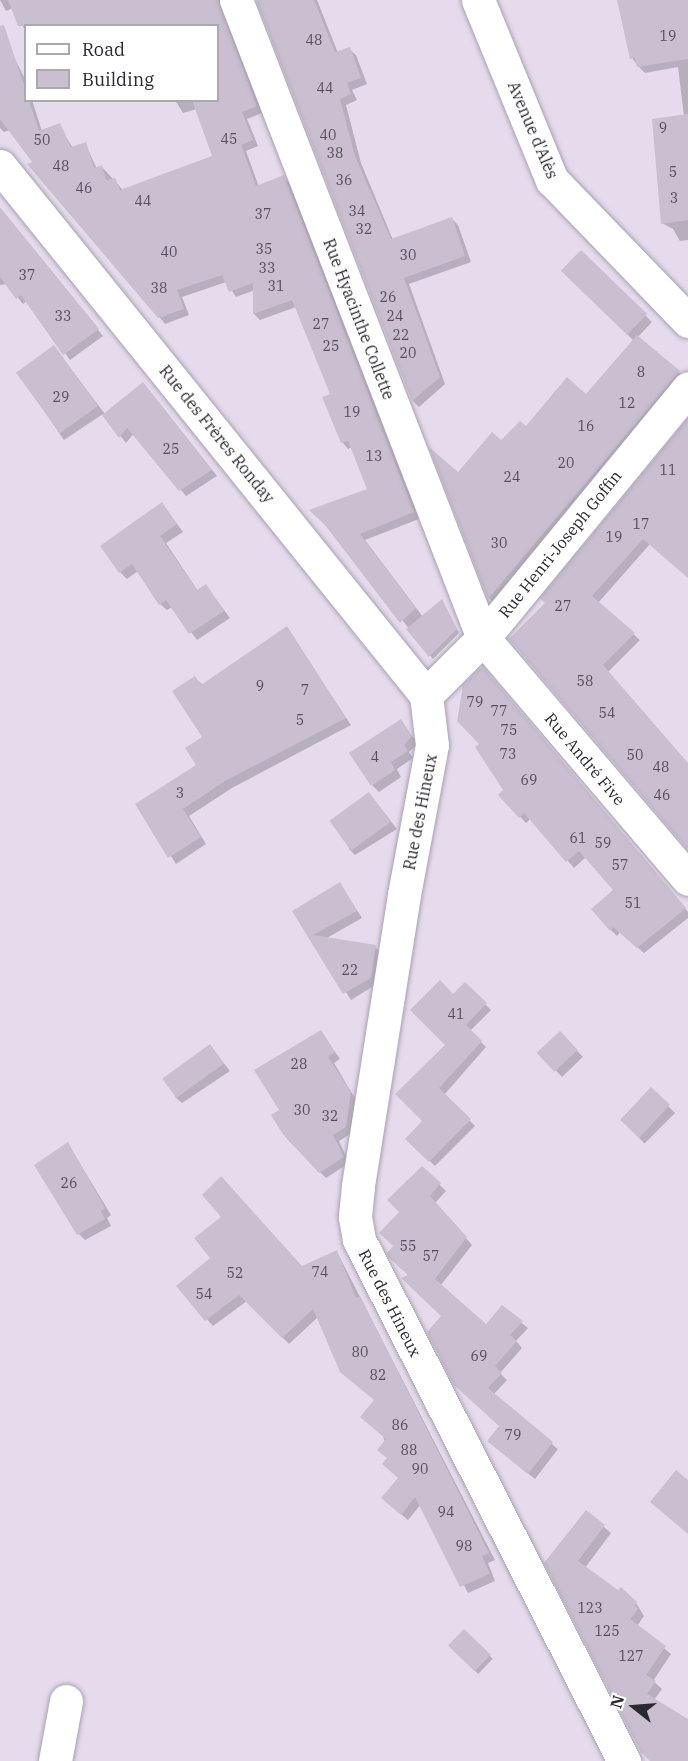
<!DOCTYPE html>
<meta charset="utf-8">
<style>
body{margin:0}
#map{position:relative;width:688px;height:1761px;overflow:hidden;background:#e5dbed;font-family:"IBM Plex Serif",serif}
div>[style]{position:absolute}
.shadow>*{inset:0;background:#0003;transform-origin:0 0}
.building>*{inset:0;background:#c9bfd1;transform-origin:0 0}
.roads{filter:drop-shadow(0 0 2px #aaa0b2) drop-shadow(0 0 2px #aaa0b2)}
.minor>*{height:33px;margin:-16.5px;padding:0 16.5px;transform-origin:16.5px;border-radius:16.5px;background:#fff}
span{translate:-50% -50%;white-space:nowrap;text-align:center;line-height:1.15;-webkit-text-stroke:5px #fff;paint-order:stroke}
.number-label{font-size:14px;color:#534e58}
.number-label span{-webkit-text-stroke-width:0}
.street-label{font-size:16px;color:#2c282f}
.legend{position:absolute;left:24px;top:24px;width:195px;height:78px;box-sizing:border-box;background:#fff;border:2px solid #aba9ac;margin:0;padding:8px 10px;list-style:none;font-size:18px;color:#2c282f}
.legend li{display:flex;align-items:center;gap:12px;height:30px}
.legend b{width:30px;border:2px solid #aba9ac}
.north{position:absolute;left:604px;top:1677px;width:60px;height:60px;-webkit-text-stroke:4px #fff;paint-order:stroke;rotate:287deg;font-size:16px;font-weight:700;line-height:24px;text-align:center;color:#2c282f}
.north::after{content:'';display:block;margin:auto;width:21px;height:27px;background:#2c282f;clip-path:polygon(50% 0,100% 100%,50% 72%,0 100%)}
</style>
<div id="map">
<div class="shadow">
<div style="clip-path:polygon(0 0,227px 0,262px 113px,247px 119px,258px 146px,246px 151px,259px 187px,283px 177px,290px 183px,419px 519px,365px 540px,423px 617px,442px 601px,459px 633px,433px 659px,328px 526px,369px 490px,352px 447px,348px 449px,342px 442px,332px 394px,296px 307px,260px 320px,254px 314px,255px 290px,236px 297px,226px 282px,182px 297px,189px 315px,165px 324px,10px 130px,4px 132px,0 128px,0 59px,13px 55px,26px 81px,26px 100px,32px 100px,42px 131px,59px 125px,73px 148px,85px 143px,97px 169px,102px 167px,123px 190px,214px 157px,197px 109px,183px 113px,175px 100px,218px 100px,218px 26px,26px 26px,25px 30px,13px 8px,6px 11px)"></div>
<div style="clip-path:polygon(258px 0,317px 0,338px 53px,349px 49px,356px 55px,367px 84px,352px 90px,357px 100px,346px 105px,361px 163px,393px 240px,452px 219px,458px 225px,471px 262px,409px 284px,445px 384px,419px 407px,413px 401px)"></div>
<div style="clip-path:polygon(621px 0,688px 0,688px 240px,680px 241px,673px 229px,662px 223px,684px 116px,678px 67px,645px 73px,638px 66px,632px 58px)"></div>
<div style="clip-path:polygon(0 212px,103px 336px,70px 360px,27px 301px,23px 304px,7px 284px,0 285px)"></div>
<div style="clip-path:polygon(581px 252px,652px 322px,638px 337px,685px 378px,495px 604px,489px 598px,433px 452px,458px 474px,501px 442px,587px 396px,634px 341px,562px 270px)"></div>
<div style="clip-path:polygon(54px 347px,105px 414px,149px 390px,217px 476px,186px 496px,134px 433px,126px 443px,103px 414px,64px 440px,19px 374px)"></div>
<div style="clip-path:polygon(688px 420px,688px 577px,650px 544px,598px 603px,640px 640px,608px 672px,688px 765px,688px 848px,547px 603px)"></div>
<div style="clip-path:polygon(162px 504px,183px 532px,166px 543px,198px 591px,206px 586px,230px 618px,197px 640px,172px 607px,167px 610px,160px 604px,138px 571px,127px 579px,120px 572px)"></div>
<div style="clip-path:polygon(286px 628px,351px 725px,232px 788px,189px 816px,206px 844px,176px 864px,137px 804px,198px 765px,204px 737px,195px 678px,203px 685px)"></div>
<div style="clip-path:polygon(490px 676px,688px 912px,688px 918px,644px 953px,620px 932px,617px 936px,611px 930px,615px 890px,586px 857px,574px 868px,531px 818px,526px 823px,500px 795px,505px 790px,481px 744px)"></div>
<div style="clip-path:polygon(401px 721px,418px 744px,409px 752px,413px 758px,397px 769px,401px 777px,379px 792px,372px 785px)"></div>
<div style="clip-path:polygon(369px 793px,397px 829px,355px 855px,349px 849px)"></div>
<div style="clip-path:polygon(340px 884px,362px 918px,325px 939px,375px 947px,382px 954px,377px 984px,351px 1000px,294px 912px)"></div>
<div style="clip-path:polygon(465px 984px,491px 1010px,470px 1031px,486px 1047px,444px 1095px,475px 1126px,435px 1166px,407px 1139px,424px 1121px,447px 1045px,454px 996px)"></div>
<div style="clip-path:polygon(321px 1032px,340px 1059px,334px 1063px,356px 1100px,352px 1133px,339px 1141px,349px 1163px,326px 1178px,288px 1140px,273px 1116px,282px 1111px)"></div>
<div style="left:560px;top:1033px;width:33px;height:29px;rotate:46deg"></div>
<div style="clip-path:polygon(210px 1046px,230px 1071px,182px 1103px,175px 1097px)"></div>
<div style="left:651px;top:1089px;width:34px;height:43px;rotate:45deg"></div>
<div style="clip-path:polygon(68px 1144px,111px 1215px,107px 1218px,111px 1226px,85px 1240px,79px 1234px)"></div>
<div style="clip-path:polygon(422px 1168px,446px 1191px,435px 1203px,472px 1245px,441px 1285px,486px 1326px,502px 1307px,528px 1328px,516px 1341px,522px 1348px,500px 1373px,507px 1380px,493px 1395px,558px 1449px,535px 1479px,495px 1447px,501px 1426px,443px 1316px,410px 1276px,395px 1246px,401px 1212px)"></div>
<div style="clip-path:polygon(337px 1252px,495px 1560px,488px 1563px,495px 1581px,468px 1593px,421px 1504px,408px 1520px,389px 1504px,400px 1479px,388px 1459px,376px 1400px,318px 1317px,289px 1344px,247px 1301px,213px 1326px,178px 1286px,302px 1267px)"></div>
<div style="clip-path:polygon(586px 1512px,611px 1533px,585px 1568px,636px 1603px,644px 1616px,637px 1626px,671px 1654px,653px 1681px,662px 1689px,654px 1700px,688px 1720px,688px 1761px,654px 1761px,546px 1563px)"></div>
<div style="left:464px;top:1631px;width:40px;height:21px;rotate:44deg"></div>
</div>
<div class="building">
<div style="clip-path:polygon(8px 0,218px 0,257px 106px,242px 112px,253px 140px,241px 145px,256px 186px,284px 175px,414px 512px,360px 534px,416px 608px,400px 623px,325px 525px,309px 510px,367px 489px,348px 441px,341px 443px,322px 397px,330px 394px,292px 300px,253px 314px,253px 283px,229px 292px,222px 275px,177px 290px,184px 309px,158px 318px,27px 164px,32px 162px,0 119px,0 26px,4px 25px,39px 131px,60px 123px,71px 147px,86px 142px,94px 168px,102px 165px,106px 180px,115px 178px,120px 190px,212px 156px,192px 100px,218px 100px,218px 26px,18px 26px)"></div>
<div style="clip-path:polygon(256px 0,314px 0,335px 52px,350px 47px,361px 78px,347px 83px,351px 94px,340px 99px,355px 156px,391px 239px,452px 217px,465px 256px,404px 278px,440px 377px,412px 401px)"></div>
<div style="clip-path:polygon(617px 0,688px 0,688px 59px,637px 67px,635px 58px,630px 59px)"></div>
<div style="clip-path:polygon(688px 114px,688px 220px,661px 224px,652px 119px)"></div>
<div style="clip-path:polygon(0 207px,99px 329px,63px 355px,21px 295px,16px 299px,0 277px)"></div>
<div style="left:581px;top:250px;width:92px;height:29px;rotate:44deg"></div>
<div style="clip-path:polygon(637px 335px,680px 371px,488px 599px,429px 447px,458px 472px,492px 432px,501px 440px,520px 421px,526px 426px,567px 377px,586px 394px)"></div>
<div style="left:54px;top:345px;width:75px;height:47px;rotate:54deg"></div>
<div style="clip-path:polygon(143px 382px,212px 470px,179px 491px,127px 428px,119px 438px,102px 415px)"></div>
<div style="clip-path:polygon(688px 418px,688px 578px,643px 539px,592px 596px,635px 633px,603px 665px,688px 763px,688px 850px,509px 639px,545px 603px,540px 598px)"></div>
<div style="clip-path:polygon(162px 502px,177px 524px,160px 536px,197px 590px,206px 584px,224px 611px,189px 634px,166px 600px,159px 605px,132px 564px,119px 573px,100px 546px)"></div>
<div style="clip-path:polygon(442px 599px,457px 629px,429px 657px,406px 629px)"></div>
<div style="clip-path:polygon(287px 626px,346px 718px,225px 781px,183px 809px,201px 837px,168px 858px,135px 804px,196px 765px,185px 748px,202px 737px,172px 691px,195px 676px,201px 685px)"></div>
<div style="clip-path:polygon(480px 668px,484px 668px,686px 908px,637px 948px,613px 927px,610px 931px,591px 909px,613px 890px,579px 851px,566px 862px,524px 813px,519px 818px,498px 795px,503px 790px,475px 747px,479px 744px,457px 721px,463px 685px)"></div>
<div style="clip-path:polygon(401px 719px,412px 736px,404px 745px,408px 751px,391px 762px,395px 770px,371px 786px,349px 753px)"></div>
<div style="left:369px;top:792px;width:37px;height:49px;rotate:54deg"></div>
<div style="clip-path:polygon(340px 882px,357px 911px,313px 935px,376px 945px,371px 978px,343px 994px,292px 911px)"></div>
<div style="clip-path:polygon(440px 980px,453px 994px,465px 982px,487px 1003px,466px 1025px,482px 1041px,439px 1088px,471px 1119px,429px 1162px,405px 1139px,422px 1121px,395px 1094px,445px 1045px,410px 1010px)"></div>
<div style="clip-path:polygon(321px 1030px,335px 1052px,328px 1057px,351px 1092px,346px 1127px,333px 1135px,344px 1157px,319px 1173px,282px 1133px,271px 1115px,279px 1110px,254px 1070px)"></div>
<div style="left:560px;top:1031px;width:26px;height:32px;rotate:47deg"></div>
<div style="left:210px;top:1044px;width:24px;height:59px;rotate:54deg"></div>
<div style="left:651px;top:1087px;width:26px;height:45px;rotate:43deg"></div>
<div style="clip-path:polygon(68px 1142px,105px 1208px,101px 1211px,105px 1219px,77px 1235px,34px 1165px)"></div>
<div style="clip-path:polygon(422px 1166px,441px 1183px,430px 1196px,467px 1237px,435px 1279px,486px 1324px,502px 1305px,523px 1321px,510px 1335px,517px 1341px,495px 1366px,502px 1373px,488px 1388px,553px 1442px,528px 1474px,487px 1441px,499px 1426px,453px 1384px,427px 1332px,441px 1316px,401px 1278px,408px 1275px,388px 1257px,387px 1253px,393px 1246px,379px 1233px,399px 1212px,387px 1200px)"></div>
<div style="clip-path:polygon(221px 1176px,302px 1266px,337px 1250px,356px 1298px,360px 1296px,489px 1553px,482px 1556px,490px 1574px,460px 1587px,415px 1497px,401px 1515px,381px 1498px,398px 1478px,382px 1464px,387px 1458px,377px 1450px,386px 1439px,360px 1417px,374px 1400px,340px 1372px,313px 1309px,282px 1338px,239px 1295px,205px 1321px,176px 1286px,210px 1258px,194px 1238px,221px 1217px,202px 1195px)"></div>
<div style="clip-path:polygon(676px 1470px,688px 1480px,688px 1534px,650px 1502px)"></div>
<div style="clip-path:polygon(586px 1510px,605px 1525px,578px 1561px,618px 1590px,621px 1587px,637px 1602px,635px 1605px,638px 1609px,630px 1619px,666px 1646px,646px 1675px,656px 1681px,647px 1694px,688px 1719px,688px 1761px,650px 1761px,641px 1752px,544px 1563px)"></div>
<div style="left:464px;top:1629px;width:37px;height:23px;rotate:44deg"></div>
</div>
<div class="roads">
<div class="minor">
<div style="left:236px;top:0;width:684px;rotate:68.84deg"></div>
<div style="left:483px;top:638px;width:316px;rotate:49.6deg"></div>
<div style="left:478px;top:0;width:195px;rotate:67.7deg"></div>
<div style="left:552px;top:180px;width:196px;rotate:46deg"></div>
<div style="left:0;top:166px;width:679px;rotate:51.16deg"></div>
<div style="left:426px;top:695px;width:50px;rotate:83.2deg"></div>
<div style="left:432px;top:745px;width:153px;rotate:100.6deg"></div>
<div style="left:404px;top:895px;width:296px;rotate:99deg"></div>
<div style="left:358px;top:1187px;width:30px;rotate:96deg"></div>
<div style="left:355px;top:1217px;width:23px;rotate:80deg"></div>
<div style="left:359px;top:1240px;width:585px;rotate:63.04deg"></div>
<div style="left:426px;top:695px;width:81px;rotate:-45deg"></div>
<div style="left:483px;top:638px;width:323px;rotate:-50.6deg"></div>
<div style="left:55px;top:1761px;width:61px;rotate:-79.6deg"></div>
</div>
</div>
<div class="number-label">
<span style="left:668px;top:36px">19</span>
<span style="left:314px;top:40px">48</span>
<span style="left:325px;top:88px">44</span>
<span style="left:663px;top:128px">9</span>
<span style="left:328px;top:135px">40</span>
<span style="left:229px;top:139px">45</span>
<span style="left:42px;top:140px">50</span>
<span style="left:335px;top:153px">38</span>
<span style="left:61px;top:166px">48</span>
<span style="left:673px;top:172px">5</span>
<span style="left:344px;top:180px">36</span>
<span style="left:84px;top:188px">46</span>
<span style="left:674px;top:198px">3</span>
<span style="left:143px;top:201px">44</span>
<span style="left:357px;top:211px">34</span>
<span style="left:263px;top:214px">37</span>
<span style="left:364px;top:229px">32</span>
<span style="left:264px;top:249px">35</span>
<span style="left:169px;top:252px">40</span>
<span style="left:408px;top:255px">30</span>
<span style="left:267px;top:268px">33</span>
<span style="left:27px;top:275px">37</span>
<span style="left:276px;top:286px">31</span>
<span style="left:159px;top:288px">38</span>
<span style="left:388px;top:297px">26</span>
<span style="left:63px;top:316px">33</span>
<span style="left:395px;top:316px">24</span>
<span style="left:321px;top:324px">27</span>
<span style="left:401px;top:335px">22</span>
<span style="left:331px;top:346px">25</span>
<span style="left:408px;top:353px">20</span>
<span style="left:641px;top:372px">8</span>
<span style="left:61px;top:397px">29</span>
<span style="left:627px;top:403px">12</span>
<span style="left:352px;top:412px">19</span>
<span style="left:586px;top:426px">16</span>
<span style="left:171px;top:449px">25</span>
<span style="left:374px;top:456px">13</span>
<span style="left:566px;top:463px">20</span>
<span style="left:668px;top:470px">11</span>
<span style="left:512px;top:477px">24</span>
<span style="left:641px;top:524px">17</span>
<span style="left:614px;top:537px">19</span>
<span style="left:499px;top:543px">30</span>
<span style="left:563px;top:606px">27</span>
<span style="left:585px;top:681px">58</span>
<span style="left:260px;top:686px">9</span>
<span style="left:305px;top:690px">7</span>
<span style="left:475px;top:702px">79</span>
<span style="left:499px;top:711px">77</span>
<span style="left:607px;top:713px">54</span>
<span style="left:300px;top:720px">5</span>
<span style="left:509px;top:730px">75</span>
<span style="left:508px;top:754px">73</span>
<span style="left:635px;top:755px">50</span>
<span style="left:375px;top:757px">4</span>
<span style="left:661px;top:767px">48</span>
<span style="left:529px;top:780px">69</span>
<span style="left:180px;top:793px">3</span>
<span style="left:662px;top:795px">46</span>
<span style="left:578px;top:838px">61</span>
<span style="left:603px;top:843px">59</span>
<span style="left:620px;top:865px">57</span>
<span style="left:633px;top:903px">51</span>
<span style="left:350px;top:970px">22</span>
<span style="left:456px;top:1014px">41</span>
<span style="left:299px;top:1064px">28</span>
<span style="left:302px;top:1110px">30</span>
<span style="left:330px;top:1116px">32</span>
<span style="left:69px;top:1183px">26</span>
<span style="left:408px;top:1246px">55</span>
<span style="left:431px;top:1256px">57</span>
<span style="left:320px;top:1272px">74</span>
<span style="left:235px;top:1273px">52</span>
<span style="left:204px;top:1294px">54</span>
<span style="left:360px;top:1352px">80</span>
<span style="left:479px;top:1356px">69</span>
<span style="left:378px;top:1375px">82</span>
<span style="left:400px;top:1425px">86</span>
<span style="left:513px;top:1435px">79</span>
<span style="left:409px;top:1450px">88</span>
<span style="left:420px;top:1469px">90</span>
<span style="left:446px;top:1512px">94</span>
<span style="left:464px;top:1546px">98</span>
<span style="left:590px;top:1608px">123</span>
<span style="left:607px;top:1631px">125</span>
<span style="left:631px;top:1656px">127</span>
</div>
<div class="street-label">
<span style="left:533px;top:130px;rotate:67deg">Avenue d'Alès</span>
<span style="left:359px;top:319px;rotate:69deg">Rue Hyacinthe Collette</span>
<span style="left:217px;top:434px;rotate:51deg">Rue des Frères Ronday</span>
<span style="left:560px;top:544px;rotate:-51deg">Rue Henri-Joseph Goffin</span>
<span style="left:585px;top:759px;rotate:50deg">Rue André Five</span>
<span style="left:420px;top:812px;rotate:-79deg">Rue des Hineux</span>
<span style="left:390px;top:1303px;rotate:63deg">Rue des Hineux</span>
</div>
<ul class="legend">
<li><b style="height:8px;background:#fff"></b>Road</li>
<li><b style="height:16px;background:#c9bfd1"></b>Building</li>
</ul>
<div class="north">N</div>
</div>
